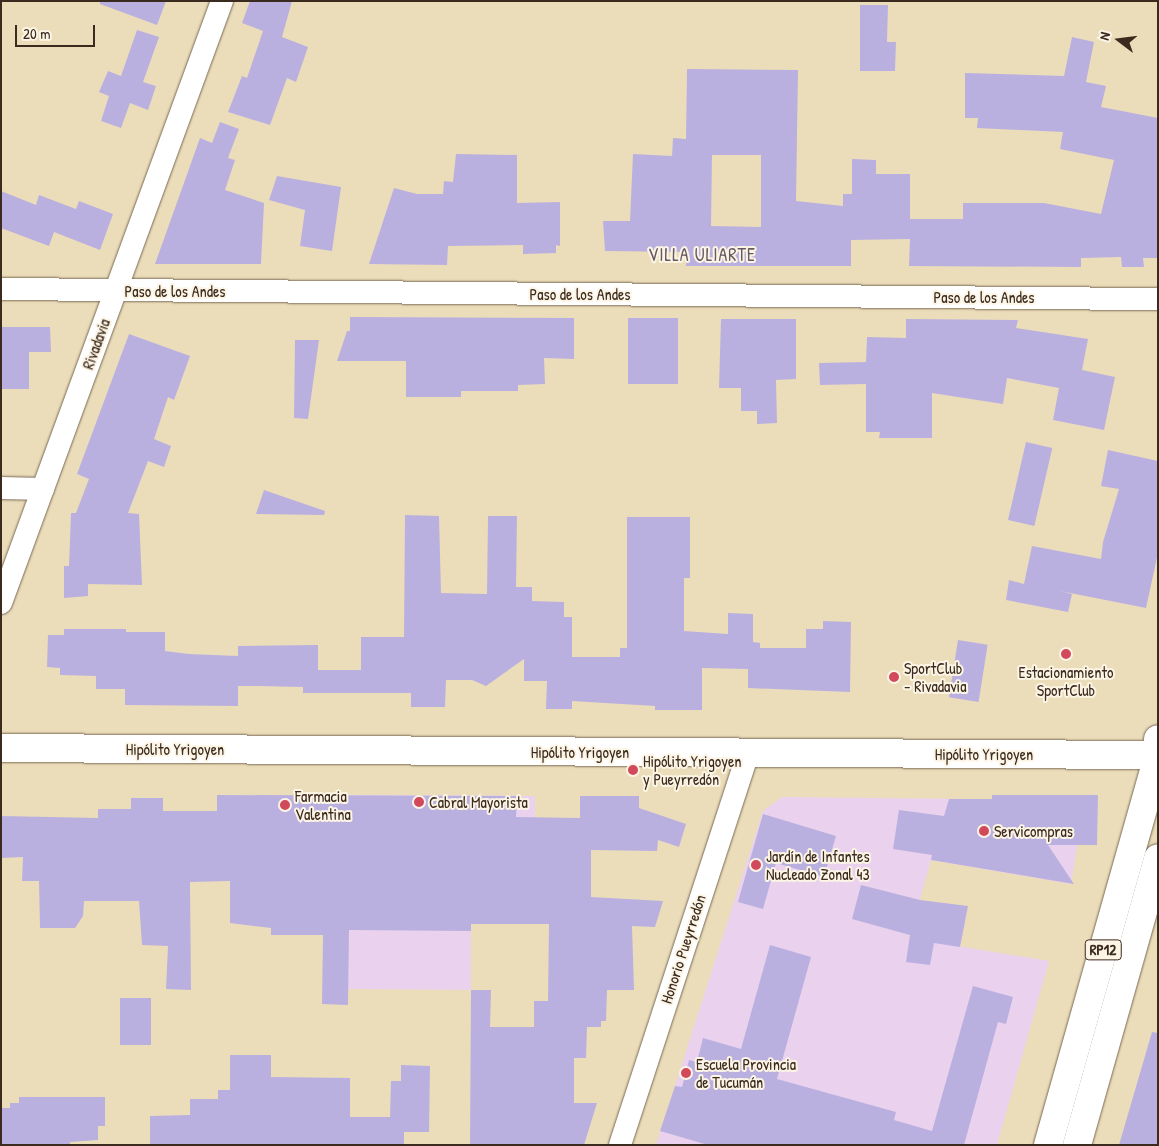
<!DOCTYPE html>
<meta charset="utf-8">
<style>
body{margin:0}
#map{position:relative;width:1159px;height:1146px;overflow:hidden;background:#ebddba;font-family:"Patrick Hand",sans-serif}
div>[style]{position:absolute}
.built>*{inset:0;background:#ead1ed}
.building>*{inset:0;background:#bab0e0;transform-origin:0 0}
.roads{filter:drop-shadow(0 0 1px #796955) drop-shadow(0 0 1px #796955)}
.minor>*{height:22px;margin:-11px;padding:0 11px;transform-origin:11px;border-radius:11px;background:#fff}
.secondary>*{height:28px;margin:-14px;padding:0 14px;transform-origin:14px;border-radius:14px;background:#fff}
.primary>*{height:28px;margin:-14px;padding:0 14px;transform-origin:14px;border-radius:14px;background:#fff}
.dots>*{width:14px;height:14px;translate:-50% -50%;box-sizing:border-box;border:2px solid #fcf5e5;border-radius:50%}
span{translate:-50% -50%;white-space:nowrap;text-align:center;line-height:1.15;-webkit-text-stroke:4px #fcf5e5;paint-order:stroke}
.shield-label span{padding:1px 4px;background:#fcf5e5;border:1px solid;border-radius:4px;-webkit-text-stroke-width:0}
.shield-label{font-size:15px;color:#3b2a1e;font-weight:700}
.street-label{font-size:16px;color:#3b2a1e}
.poi-label{font-size:16px;color:#3b2a1e}
.left{translate:0 -50%;text-align:left}
.neighbourhood-label{font-size:18px;color:#675962;letter-spacing:1px}
.frame{position:absolute;inset:0;border:2px solid #3b2a1e;pointer-events:none}
.north{position:absolute;left:1094px;top:15px;width:50px;height:50px;-webkit-text-stroke:4px #fcf5e5;paint-order:stroke;rotate:285deg;font-size:14px;font-weight:700;line-height:20px;text-align:center;color:#3b2a1e}
.north::after{content:'';display:block;margin:auto;width:18px;height:22px;background:#3b2a1e;clip-path:polygon(50% 0,100% 100%,50% 72%,0 100%)}
.scale{position:absolute;left:15px;top:25px;width:80px;height:22px;box-sizing:border-box;border:2px solid #3b2a1e;border-top:0;padding-left:6px;font-size:15px;line-height:18px;white-space:nowrap;color:#3b2a1e;-webkit-text-stroke:4px #fcf5e5;paint-order:stroke}
</style>
<div id="map">
<div class="built">
<div style="clip-path:polygon(350px 795px,535px 796px,535px 924px,471px 924px,471px 990px,348px 989px)"></div>
<div style="clip-path:polygon(782px 797px,1067px 800px,1082px 816px,1071px 884px,931px 860px,909px 938px,1049px 961px,997px 1145px,656px 1145px,763px 811px)"></div>
</div>
<div class="building">
<div style="clip-path:polygon(100px 1px,166px 1px,157px 25px,100px 4px)"></div>
<div style="clip-path:polygon(250px 1px,292px 1px,282px 37px,308px 47px,296px 82px,287px 78px,270px 125px,228px 112px,242px 76px,247px 78px,263px 31px,242px 23px)"></div>
<div style="clip-path:polygon(860px 5px,888px 5px,887px 42px,896px 42px,895px 71px,860px 71px)"></div>
<div style="clip-path:polygon(137px 30px,159px 37px,143px 82px,156px 86px,148px 110px,130px 103px,121px 128px,101px 121px,109px 96px,99px 92px,108px 71px,121px 76px)"></div>
<div style="clip-path:polygon(evenodd,1072px 37px,1094px 42px,1086px 82px,1106px 86px,1101px 107px,1158px 118px,1158px 258px,1143px 258px,1144px 267px,1122px 267px,1121px 257px,1081px 258px,1081px 267px,909px 266px,910px 239px,851px 240px,851px 266px,686px 266px,686px 252px,605px 251px,603px 221px,630px 221px,633px 154px,672px 156px,673px 138px,686px 139px,687px 69px,798px 70px,796px 201px,843px 206px,843px 194px,852px 194px,852px 159px,876px 160px,876px 174px,910px 174px,910px 232px,910px 219px,963px 219px,963px 203px,1044px 203px,1101px 214px,1114px 160px,1060px 149px,1063px 132px,977px 128px,978px 118px,965px 118px,965px 73px,1064px 76px,1072px 37px,712px 155px,761px 155px,761px 227px,711px 226px,712px 155px)"></div>
<div style="clip-path:polygon(220px 122px,239px 129px,228px 158px,235px 160px,225px 190px,264px 203px,261px 264px,155px 264px,200px 138px,212px 143px)"></div>
<div style="clip-path:polygon(456px 154px,517px 155px,517px 203px,560px 202px,560px 246px,556px 245px,556px 253px,523px 254px,523px 245px,448px 246px,447px 265px,369px 264px,394px 188px,417px 194px,443px 194px,444px 181px,453px 182px)"></div>
<div style="clip-path:polygon(277px 176px,341px 187px,332px 251px,300px 246px,305px 210px,269px 200px)"></div>
<div style="clip-path:polygon(1px 191px,36px 205px,39px 195px,76px 209px,79px 201px,113px 214px,100px 250px,54px 232px,49px 246px,1px 228px)"></div>
<div style="clip-path:polygon(350px 317px,574px 318px,574px 359px,544px 358px,545px 384px,518px 385px,518px 391px,461px 391px,461px 397px,406px 397px,406px 361px,337px 361px,347px 331px,350px 331px)"></div>
<div style="left:628px;top:318px;width:50px;height:66px"></div>
<div style="clip-path:polygon(721px 319px,796px 319px,796px 379px,776px 380px,777px 423px,757px 424px,757px 411px,741px 411px,741px 388px,719px 388px)"></div>
<div style="clip-path:polygon(906px 319px,1018px 320px,1016px 328px,1088px 339px,1082px 370px,1115px 377px,1104px 430px,1053px 420px,1059px 388px,1007px 378px,1003px 404px,932px 393px,932px 438px,879px 438px,880px 432px,866px 432px,866px 384px,820px 385px,819px 363px,866px 362px,867px 337px,906px 338px)"></div>
<div style="clip-path:polygon(1px 327px,50px 327px,51px 352px,29px 352px,29px 389px,1px 389px)"></div>
<div style="clip-path:polygon(129px 334px,190px 356px,174px 400px,168px 397px,154px 439px,171px 446px,164px 467px,148px 461px,128px 513px,139px 514px,142px 585px,88px 584px,88px 596px,64px 598px,64px 566px,69px 566px,71px 513px,76px 513px,89px 479px,77px 474px)"></div>
<div style="clip-path:polygon(295px 340px,319px 340px,308px 419px,294px 418px)"></div>
<div style="left:1026px;top:442px;width:27px;height:80px;rotate:13deg"></div>
<div style="clip-path:polygon(1108px 450px,1158px 461px,1158px 553px,1146px 608px,1060px 591px,1072px 594px,1068px 612px,1006px 600px,1009px 580px,1024px 584px,1032px 546px,1101px 559px,1103px 542px,1119px 489px,1101px 486px)"></div>
<div style="clip-path:polygon(264px 490px,325px 511px,324px 515px,256px 514px)"></div>
<div style="clip-path:polygon(405px 515px,439px 516px,441px 593px,487px 594px,488px 516px,517px 516px,516px 587px,532px 587px,532px 601px,564px 602px,564px 617px,572px 617px,572px 657px,620px 657px,620px 648px,627px 648px,627px 517px,690px 517px,690px 578px,684px 578px,684px 631px,728px 634px,728px 613px,753px 614px,753px 642px,760px 643px,760px 648px,806px 648px,806px 629px,823px 629px,823px 621px,851px 622px,850px 692px,748px 688px,748px 669px,702px 668px,702px 710px,655px 710px,655px 706px,572px 701px,572px 709px,546px 709px,547px 681px,524px 681px,524px 659px,486px 686px,472px 680px,446px 680px,445px 707px,411px 707px,411px 693px,303px 693px,303px 687px,258px 686px,238px 686px,238px 706px,125px 705px,125px 689px,96px 689px,96px 676px,60px 675px,60px 668px,47px 667px,48px 635px,64px 635px,64px 629px,126px 629px,126px 632px,165px 632px,165px 651px,189px 654px,238px 656px,238px 646px,318px 645px,318px 670px,361px 670px,361px 637px,404px 637px)"></div>
<div style="left:958px;top:640px;width:30px;height:58px;rotate:9deg"></div>
<div style="clip-path:polygon(217px 795px,517px 796px,516px 817px,580px 818px,580px 796px,639px 796px,639px 808px,686px 824px,679px 847px,658px 840px,657px 851px,591px 850px,591px 897px,663px 901px,655px 927px,632px 926px,634px 990px,607px 990px,606px 1021px,601px 1021px,601px 1027px,587px 1027px,586px 1058px,574px 1058px,574px 1103px,597px 1103px,584px 1145px,470px 1145px,471px 990px,491px 990px,490px 1027px,534px 1027px,534px 1001px,548px 1001px,549px 924px,471px 924px,471px 931px,349px 930px,348px 1005px,322px 1004px,323px 935px,271px 935px,271px 928px,230px 923px,230px 881px,190px 882px,191px 990px,166px 989px,168px 946px,142px 945px,139px 901px,84px 901px,83px 916px,75px 928px,40px 928px,39px 881px,22px 881px,23px 857px,1px 858px,1px 816px,98px 818px,98px 809px,131px 809px,131px 798px,163px 798px,163px 811px,217px 811px)"></div>
<div style="clip-path:polygon(992px 795px,1098px 795px,1097px 845px,1048px 845px,1074px 884px,931px 860px,932px 855px,893px 849px,899px 810px,944px 816px,949px 799px,992px 799px)"></div>
<div style="clip-path:polygon(763px 814px,836px 836px,824px 877px,776px 863px,763px 909px,738px 902px)"></div>
<div style="clip-path:polygon(861px 885px,920px 900px,968px 906px,960px 947px,934px 943px,930px 965px,906px 962px,910px 935px,852px 919px)"></div>
<div style="clip-path:polygon(770px 945px,811px 957px,777px 1079px,896px 1112px,894px 1120px,932px 1131px,973px 986px,1013px 997px,1006px 1024px,998px 1022px,964px 1145px,708px 1145px,660px 1131px,675px 1086px,682px 1087px,689px 1060px,697px 1062px,703px 1038px,741px 1049px)"></div>
<div style="left:120px;top:998px;width:31px;height:47px"></div>
<div style="clip-path:polygon(1152px 1032px,1158px 1033px,1158px 1145px,1119px 1145px)"></div>
<div style="clip-path:polygon(230px 1055px,271px 1055px,271px 1077px,350px 1078px,350px 1117px,390px 1117px,391px 1081px,401px 1081px,401px 1065px,430px 1066px,429px 1132px,404px 1132px,404px 1145px,150px 1145px,150px 1116px,190px 1115px,190px 1099px,218px 1099px,218px 1090px,230px 1090px)"></div>
<div style="clip-path:polygon(19px 1097px,105px 1097px,105px 1126px,98px 1126px,98px 1140px,70px 1142px,70px 1145px,1px 1145px,1px 1108px,10px 1108px,10px 1103px,19px 1103px)"></div>
</div>
<div class="roads">
<div class="minor">
<div style="left:1px;top:289px;width:1157px;rotate:0.5deg"></div>
<div style="left:1px;top:488px;width:42px;rotate:1.4deg"></div>
<div style="left:1px;top:603px;width:641px;rotate:-69.84deg"></div>
<div style="left:620px;top:1145px;width:412px;rotate:-71.9deg"></div>
</div>
<div class="secondary">
<div style="left:1px;top:748px;width:1157px;rotate:0.35deg"></div>
</div>
<div class="primary">
<div style="left:1048px;top:1145px;width:392px;rotate:-74.2deg"></div>
<div style="left:1155px;top:768px;width:29px;rotate:-84deg"></div>
<div style="left:1077px;top:1145px;width:298px;rotate:-74.2deg"></div>
</div>
</div>
<div class="dots">
<div style="left:1066px;top:654px;background:#d1495b"></div>
<div style="left:894px;top:677px;background:#d1495b"></div>
<div style="left:633px;top:770px;background:#d1495b"></div>
<div style="left:419px;top:802px;background:#d1495b"></div>
<div style="left:285px;top:805px;background:#d1495b"></div>
<div style="left:984px;top:831px;background:#d1495b"></div>
<div style="left:756px;top:865px;background:#d1495b"></div>
<div style="left:686px;top:1073px;background:#d1495b"></div>
</div>
<div class="shield-label">
<span style="left:1103px;top:950px">RP12</span>
</div>
<div class="street-label">
<span style="left:175px;top:291px">Paso de los Andes</span>
<span style="left:580px;top:294px">Paso de los Andes</span>
<span style="left:984px;top:297px">Paso de los Andes</span>
<span style="left:96px;top:344px;rotate:-70deg">Rivadavia</span>
<span style="left:175px;top:749px">Hipólito Yrigoyen</span>
<span style="left:580px;top:752px">Hipólito Yrigoyen</span>
<span style="left:984px;top:754px">Hipólito Yrigoyen</span>
<span style="left:683px;top:949px;rotate:-72deg">Honorio Pueyrredón</span>
</div>
<div class="poi-label">
<span class="left" style="left:904px;top:677px">SportClub<br>- Rivadavia</span>
<span style="left:1066px;top:681px">Estacionamiento<br>SportClub</span>
<span class="left" style="left:643px;top:770px">Hipólito Yrigoyen<br>y Pueyrredón</span>
<span class="left" style="left:295px;top:805px">Farmacia<br>Valentina</span>
<span class="left" style="left:429px;top:802px">Cabral Mayorista</span>
<span class="left" style="left:994px;top:831px">Servicompras</span>
<span class="left" style="left:766px;top:865px">Jardín de Infantes<br>Nucleado Zonal 43</span>
<span class="left" style="left:696px;top:1073px">Escuela Provincia<br>de Tucumán</span>
</div>
<div class="neighbourhood-label">
<span style="left:702px;top:255px">VILLA ULIARTE</span>
</div>
<div class="frame"></div>
<div class="north">N</div>
<div class="scale">20 m</div>
</div>
